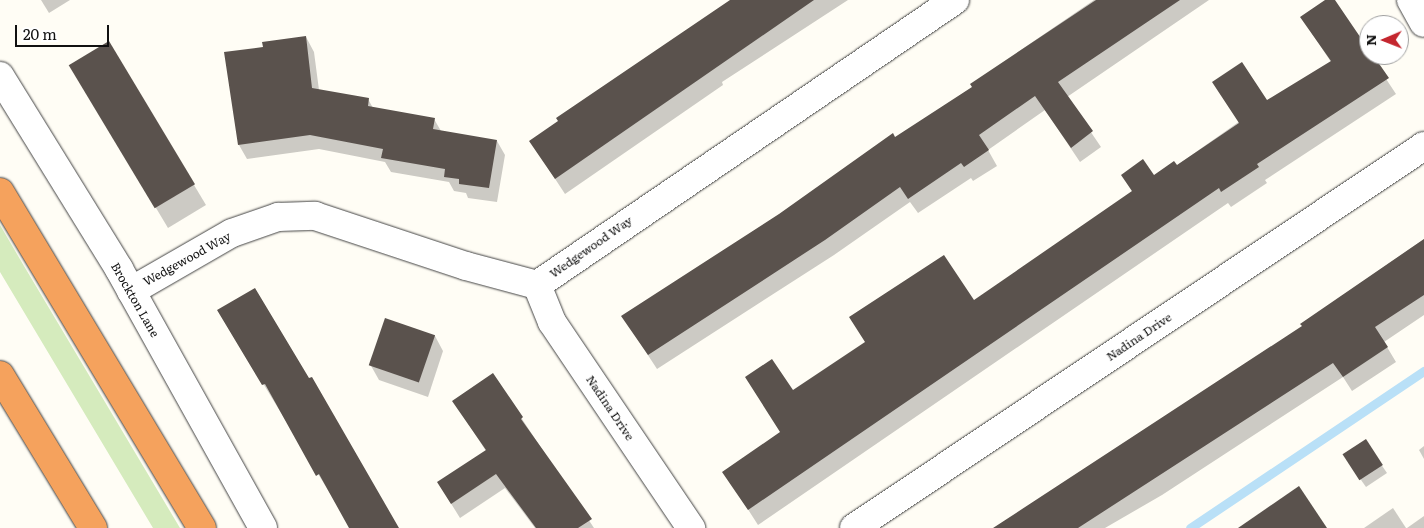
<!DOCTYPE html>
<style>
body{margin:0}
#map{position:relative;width:1424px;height:528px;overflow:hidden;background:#fffdf5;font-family:Literata,serif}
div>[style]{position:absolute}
.green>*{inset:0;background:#d5ebbd}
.shadow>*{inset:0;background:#0003}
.stream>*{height:9px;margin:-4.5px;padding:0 4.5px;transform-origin:4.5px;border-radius:4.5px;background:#b9e0f7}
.building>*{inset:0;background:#5a524d;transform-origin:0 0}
.roads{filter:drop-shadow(0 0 1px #444) drop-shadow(0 0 1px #444)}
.minor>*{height:28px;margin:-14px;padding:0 14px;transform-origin:14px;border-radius:14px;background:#fff}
.motorway>*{height:28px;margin:-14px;padding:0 14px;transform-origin:14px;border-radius:14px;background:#f5a25d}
span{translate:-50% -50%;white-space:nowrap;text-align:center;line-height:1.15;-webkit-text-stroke:5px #fff;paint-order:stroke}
.street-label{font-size:12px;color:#111}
.north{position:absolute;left:1359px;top:15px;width:50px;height:50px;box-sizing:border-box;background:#fff;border:1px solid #a0a0a0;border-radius:50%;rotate:269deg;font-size:14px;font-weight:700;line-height:20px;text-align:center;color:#111}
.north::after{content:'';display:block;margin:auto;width:18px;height:22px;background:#c4262e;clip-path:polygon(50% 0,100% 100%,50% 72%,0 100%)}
.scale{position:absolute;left:15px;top:25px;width:94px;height:22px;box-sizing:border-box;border:2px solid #111;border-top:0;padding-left:6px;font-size:15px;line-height:18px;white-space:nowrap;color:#111;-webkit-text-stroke:4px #fff;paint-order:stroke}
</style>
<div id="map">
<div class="green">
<div style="clip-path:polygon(0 225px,24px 266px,180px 528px,153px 528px,0 272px)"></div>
</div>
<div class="shadow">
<div style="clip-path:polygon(41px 0,70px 0,49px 13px)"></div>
<div style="clip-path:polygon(734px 0,848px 0,722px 82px,723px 85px,565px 194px,531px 142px)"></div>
<div style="clip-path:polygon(1094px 0,1209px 0,1067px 97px,1101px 147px,1080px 162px,1045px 110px,988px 150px,997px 166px,973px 181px,971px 178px,918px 213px,910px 202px,834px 255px,657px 369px,623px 317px,973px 87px,971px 84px)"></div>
<div style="clip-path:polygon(1327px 0,1334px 0,1396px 94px,1265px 180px,1267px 183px,1231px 207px,1228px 203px,758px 525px,724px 472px,781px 433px,792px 392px,973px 302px,1133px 193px,1122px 175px,1154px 176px,1176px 166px,1267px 102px,1331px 62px,1311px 32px)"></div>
<div style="clip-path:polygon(306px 37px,314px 52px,319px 90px,368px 99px,373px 108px,434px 119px,441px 131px,497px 141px,505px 155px,497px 202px,468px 198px,466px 193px,454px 191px,449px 182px,391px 172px,385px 162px,319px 149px,247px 159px,239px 145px,264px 48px)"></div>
<div style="clip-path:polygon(83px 86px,194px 185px,206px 205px,168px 228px)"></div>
<div style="clip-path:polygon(1424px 239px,1424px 315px,1384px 342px,1396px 362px,1352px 391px,1343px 377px,1162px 495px,1105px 528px,995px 528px,1304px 327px,1302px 324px)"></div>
<div style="clip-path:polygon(219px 311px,397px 528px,351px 528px)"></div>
<div style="clip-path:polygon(435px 336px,443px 351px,428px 397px,379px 380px,370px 364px)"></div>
<div style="clip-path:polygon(493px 375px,594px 528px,535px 528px,505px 488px,460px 518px,447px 497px,486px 451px,454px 402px)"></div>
<div style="clip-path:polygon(1365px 441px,1387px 473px,1366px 487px,1349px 463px)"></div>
<div style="clip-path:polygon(1424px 446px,1424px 459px,1419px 450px)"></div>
<div style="clip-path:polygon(1393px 508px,1406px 528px,1364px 528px)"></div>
<div style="clip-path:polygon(1424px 516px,1424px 528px,1407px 528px)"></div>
</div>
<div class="stream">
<div style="left:1190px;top:528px;width:282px;rotate:-33.9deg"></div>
</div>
<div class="building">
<div style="clip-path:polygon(730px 0,814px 0,555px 179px,529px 141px,558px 121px,556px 118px)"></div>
<div style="clip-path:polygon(1096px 0,1180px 0,1058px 82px,1093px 131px,1071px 148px,1035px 96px,979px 135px,989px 150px,964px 167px,961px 163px,908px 199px,900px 187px,825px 240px,648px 355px,621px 316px,779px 214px,893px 133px,895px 137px,972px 87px,970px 84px)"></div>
<div style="clip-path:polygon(1325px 0,1335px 0,1369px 50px,1369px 55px,1373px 55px,1389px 78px,1257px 164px,1259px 167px,1221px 192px,1219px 188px,748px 510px,722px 472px,780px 432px,745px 377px,772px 359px,793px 390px,865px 342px,849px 317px,944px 255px,974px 300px,1132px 191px,1121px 175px,1143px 159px,1154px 175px,1174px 161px,1177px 165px,1239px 123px,1212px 82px,1242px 62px,1267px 100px,1331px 61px,1300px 17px)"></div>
<div style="clip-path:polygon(306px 36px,312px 88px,369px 98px,368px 106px,435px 118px,433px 129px,497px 140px,489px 188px,459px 184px,459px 179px,444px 177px,445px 169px,381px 158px,383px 149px,310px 135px,238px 145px,224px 52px,263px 47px,262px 42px)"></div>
<div style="left:109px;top:41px;width:167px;height:47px;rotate:59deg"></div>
<div style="clip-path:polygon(1424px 239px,1424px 295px,1375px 327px,1388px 347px,1343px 377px,1333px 363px,1078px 528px,993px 528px,1302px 326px,1300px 324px)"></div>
<div style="clip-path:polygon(255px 288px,309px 378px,312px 377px,399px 528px,349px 528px,319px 474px,316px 476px,265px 384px,262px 385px,217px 310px)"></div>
<div style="left:385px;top:318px;width:53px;height:50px;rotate:19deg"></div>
<div style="clip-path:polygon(493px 373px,523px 417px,521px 419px,592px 519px,578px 528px,536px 528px,496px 474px,451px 504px,437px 482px,486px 450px,452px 401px)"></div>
<div style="left:1366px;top:439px;width:31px;height:28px;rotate:57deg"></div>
<div style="clip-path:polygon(1299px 486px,1327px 528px,1238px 528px)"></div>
</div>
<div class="roads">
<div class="minor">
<div style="left:1411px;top:0;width:26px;rotate:61deg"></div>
<div style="left:0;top:76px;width:227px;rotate:58.3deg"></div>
<div style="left:119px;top:269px;width:296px;rotate:60.9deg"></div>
<div style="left:537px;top:285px;width:506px;rotate:-34.29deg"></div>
<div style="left:537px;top:285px;width:40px;rotate:68deg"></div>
<div style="left:552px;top:322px;width:249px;rotate:56deg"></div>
<div style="left:131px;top:291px;width:116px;rotate:-29.9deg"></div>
<div style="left:232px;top:233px;width:49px;rotate:-19.2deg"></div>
<div style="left:278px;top:217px;width:37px;rotate:-2deg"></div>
<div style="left:315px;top:216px;width:159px;rotate:18.3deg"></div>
<div style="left:466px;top:266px;width:73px;rotate:15deg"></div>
<div style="left:854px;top:528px;width:686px;rotate:-33.83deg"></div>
</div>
<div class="motorway">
<div style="left:0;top:192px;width:392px;rotate:59deg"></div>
<div style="left:0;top:375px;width:179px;rotate:58.7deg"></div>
</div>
</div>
<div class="street-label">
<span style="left:591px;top:247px;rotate:-35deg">Wedgewood Way</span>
<span style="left:187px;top:259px;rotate:-29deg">Wedgewood Way</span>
<span style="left:135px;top:300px;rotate:60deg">Brockton Lane</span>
<span style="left:1139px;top:337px;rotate:-34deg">Nadina Drive</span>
<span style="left:610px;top:408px;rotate:56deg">Nadina Drive</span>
</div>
<div class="north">N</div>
<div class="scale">20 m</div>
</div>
